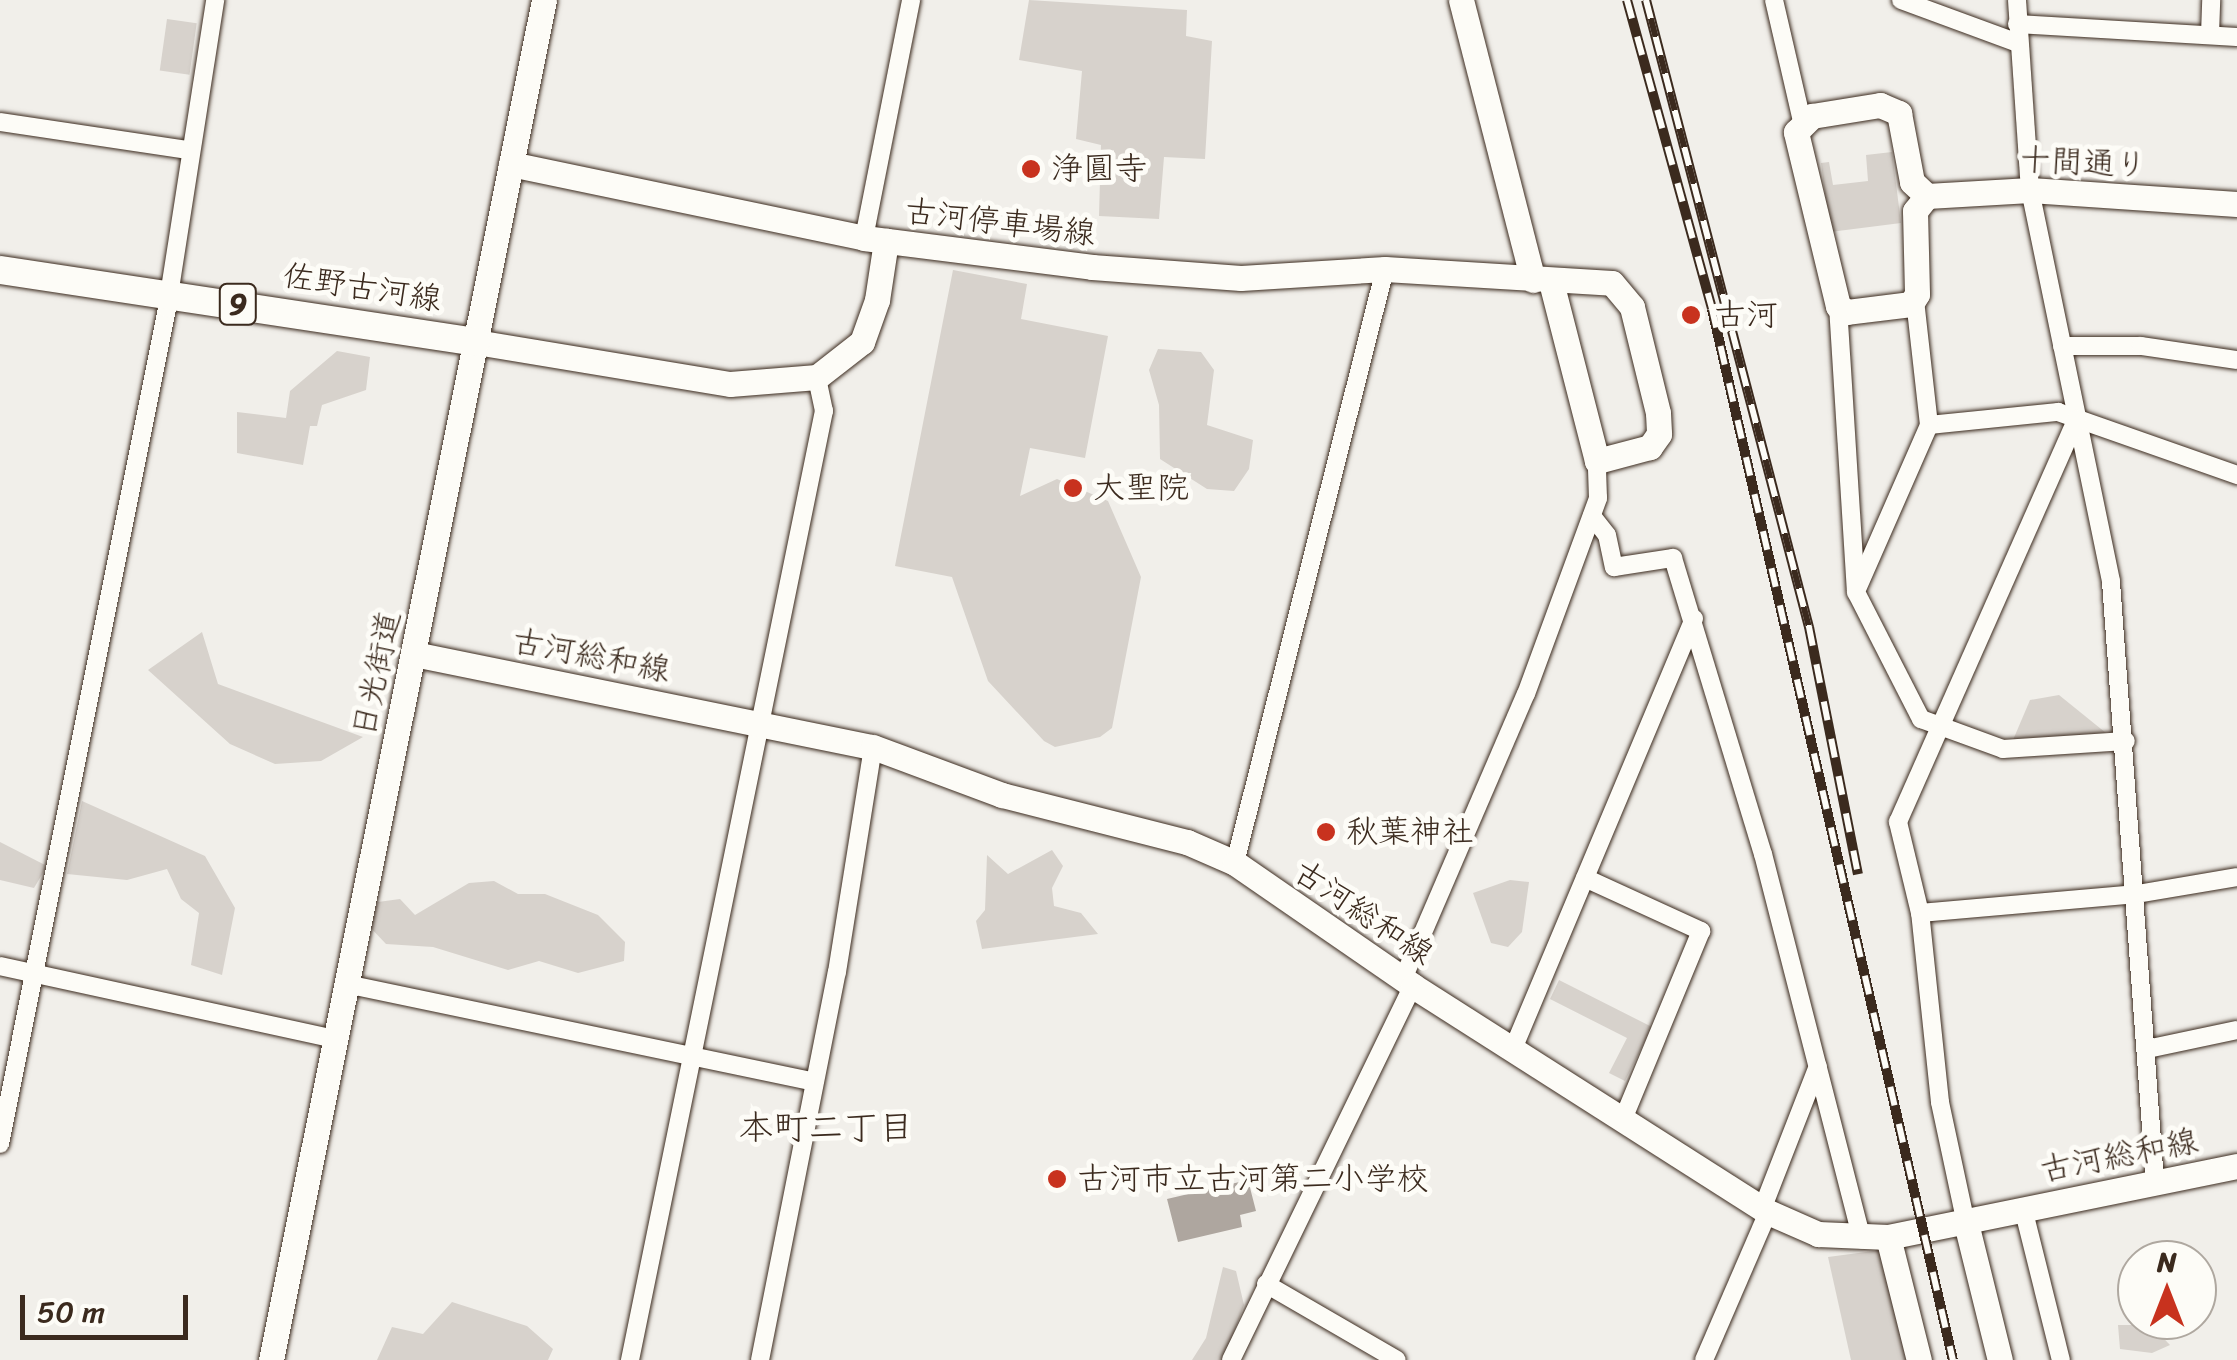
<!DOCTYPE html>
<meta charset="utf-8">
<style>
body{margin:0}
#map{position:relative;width:2237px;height:1360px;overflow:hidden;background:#f1efea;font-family:Sriracha,"Klee One",sans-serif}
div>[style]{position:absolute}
.green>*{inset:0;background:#d7d2cc;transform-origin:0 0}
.water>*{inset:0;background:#aea69f}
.roads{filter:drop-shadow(0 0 2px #3b2a1e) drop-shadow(0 0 2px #3b2a1e)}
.street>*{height:18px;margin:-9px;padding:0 9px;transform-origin:9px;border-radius:9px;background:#fdfcf7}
.secondary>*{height:25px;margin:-12.5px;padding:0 12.5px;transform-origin:12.5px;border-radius:12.5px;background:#fdfcf7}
.primary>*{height:28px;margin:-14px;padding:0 14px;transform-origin:14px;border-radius:14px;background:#fdfcf7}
.rail>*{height:10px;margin-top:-5px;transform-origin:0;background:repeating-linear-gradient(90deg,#fdfcf7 0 19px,#3b2a1e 0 38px);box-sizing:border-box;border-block:2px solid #3b2a1e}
.dots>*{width:28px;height:28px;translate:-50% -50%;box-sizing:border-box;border:5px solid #fdfcf7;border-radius:50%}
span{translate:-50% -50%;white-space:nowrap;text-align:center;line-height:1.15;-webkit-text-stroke:10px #fdfcf7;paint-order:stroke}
.shield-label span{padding:2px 8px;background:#fdfcf7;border:2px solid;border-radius:8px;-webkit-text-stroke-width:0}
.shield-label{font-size:30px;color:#3b2a1e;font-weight:700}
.street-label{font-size:32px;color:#3b2a1e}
.poi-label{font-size:32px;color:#3b2a1e}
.left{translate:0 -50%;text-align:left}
.neighbourhood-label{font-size:35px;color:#3b2a1e}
.north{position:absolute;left:2117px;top:1240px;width:100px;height:100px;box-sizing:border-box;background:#fdfcf7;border:2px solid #afa8a0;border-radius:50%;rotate:0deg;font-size:28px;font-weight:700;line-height:40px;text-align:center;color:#3b2a1e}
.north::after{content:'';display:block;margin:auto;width:35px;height:45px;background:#c8321e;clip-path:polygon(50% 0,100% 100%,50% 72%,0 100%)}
.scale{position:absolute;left:20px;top:1295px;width:168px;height:45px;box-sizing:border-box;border:5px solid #3b2a1e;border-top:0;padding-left:12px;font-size:30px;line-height:35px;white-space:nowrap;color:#3b2a1e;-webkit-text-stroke:8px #fdfcf7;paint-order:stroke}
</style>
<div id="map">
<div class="green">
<div style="clip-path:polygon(1029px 0,1187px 10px,1186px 36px,1212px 41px,1205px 159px,1164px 157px,1159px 219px,1099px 216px,1101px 145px,1076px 139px,1082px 71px,1019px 60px)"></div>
<div style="left:167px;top:19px;width:30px;height:52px;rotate:8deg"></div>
<div style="clip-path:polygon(1892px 152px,1901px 223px,1830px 232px,1821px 163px,1829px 162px,1833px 185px,1868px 181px,1866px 155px)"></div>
<div style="clip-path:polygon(953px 270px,1027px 284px,1021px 319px,1108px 336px,1085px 458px,1030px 448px,1020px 496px,1057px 479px,1108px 501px,1141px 577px,1112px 728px,1100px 737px,1055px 747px,1044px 741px,988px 681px,952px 577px,895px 566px)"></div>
<div style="clip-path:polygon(1158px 349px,1201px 352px,1214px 370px,1207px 425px,1253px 440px,1249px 469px,1234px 491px,1207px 489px,1160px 459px,1159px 405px,1149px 370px)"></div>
<div style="clip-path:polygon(337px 351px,370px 357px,366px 390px,322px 405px,317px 426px,310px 426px,303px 465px,237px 453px,237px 412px,286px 418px,290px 391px)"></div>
<div style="clip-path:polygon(202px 632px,218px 684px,363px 737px,321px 761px,275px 764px,230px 744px,148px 670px)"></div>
<div style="clip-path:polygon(2059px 695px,2106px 733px,2013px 740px,2030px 700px)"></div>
<div style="clip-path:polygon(82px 801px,205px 856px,235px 908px,222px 975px,191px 965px,199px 913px,181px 899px,167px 869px,127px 880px,67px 874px)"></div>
<div style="clip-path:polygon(0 842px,47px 866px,34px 888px,0 880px)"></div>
<div style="clip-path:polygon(1052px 850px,1063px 866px,1052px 888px,1054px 906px,1081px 913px,1098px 934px,982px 949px,976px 921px,985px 910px,987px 855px,1008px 874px)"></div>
<div style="clip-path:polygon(1510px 880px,1529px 882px,1522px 932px,1508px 947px,1491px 943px,1473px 893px)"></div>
<div style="clip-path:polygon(494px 881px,518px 894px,545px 894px,598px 915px,625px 942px,624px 961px,578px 973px,539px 961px,508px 970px,433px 947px,386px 944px,368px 925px,378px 902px,400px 899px,415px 915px,469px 883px)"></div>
<div style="clip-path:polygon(1559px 980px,1652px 1027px,1625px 1081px,1609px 1073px,1627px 1038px,1550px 999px)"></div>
<div style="clip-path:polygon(1881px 1250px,1906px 1360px,1851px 1360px,1828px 1257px)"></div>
<div style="clip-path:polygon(1223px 1267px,1236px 1271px,1244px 1305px,1224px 1360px,1192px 1360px,1206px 1338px)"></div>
<div style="clip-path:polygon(452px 1302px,527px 1326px,553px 1349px,548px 1360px,377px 1360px,392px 1327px,423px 1334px)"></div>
<div style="clip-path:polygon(2118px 1325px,2151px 1325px,2170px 1345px,2152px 1353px,2120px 1349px)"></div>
</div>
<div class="water">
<div style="clip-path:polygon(1248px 1180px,1256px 1211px,1240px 1215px,1242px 1227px,1178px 1242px,1167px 1199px)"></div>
</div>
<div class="roads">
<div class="street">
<div style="left:1774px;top:0;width:124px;rotate:77deg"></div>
<div style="left:1901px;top:0;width:125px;rotate:20.2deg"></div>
<div style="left:2017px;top:0;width:190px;rotate:86.1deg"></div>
<div style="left:2030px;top:190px;width:400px;rotate:78.3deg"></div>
<div style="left:2111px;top:582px;width:601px;rotate:85.8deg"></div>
<div style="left:2017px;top:24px;width:220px;rotate:3.4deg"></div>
<div style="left:2210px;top:35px;width:35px;rotate:-88deg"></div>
<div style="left:0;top:122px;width:190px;rotate:8.5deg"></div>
<div style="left:864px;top:238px;width:243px;rotate:-78.8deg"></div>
<div style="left:1838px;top:306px;width:287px;rotate:86.4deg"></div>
<div style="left:1856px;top:592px;width:143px;rotate:62.9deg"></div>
<div style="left:1921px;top:719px;width:87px;rotate:20.1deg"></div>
<div style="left:2003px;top:749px;width:123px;rotate:-3.7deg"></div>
<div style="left:2062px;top:346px;width:79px"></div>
<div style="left:2141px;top:346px;width:97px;rotate:8.3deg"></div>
<div style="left:1929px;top:425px;width:130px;rotate:-5.8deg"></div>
<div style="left:2058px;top:412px;width:190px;rotate:19.4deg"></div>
<div style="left:1592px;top:516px;width:24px;rotate:52deg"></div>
<div style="left:1607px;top:535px;width:33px;rotate:78deg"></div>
<div style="left:1614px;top:567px;width:60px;rotate:-8.7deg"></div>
<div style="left:1673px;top:558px;width:309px;rotate:73.1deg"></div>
<div style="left:1763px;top:854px;width:398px;rotate:75.6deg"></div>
<div style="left:1858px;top:587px;width:177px;rotate:-66.3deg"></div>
<div style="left:1929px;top:425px;width:126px;rotate:-96.4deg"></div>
<div style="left:1235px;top:863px;width:613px;rotate:-75.83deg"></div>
<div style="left:1585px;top:878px;width:128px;rotate:24.6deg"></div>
<div style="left:1701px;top:931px;width:204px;rotate:112.5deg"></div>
<div style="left:1920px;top:913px;width:218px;rotate:-5deg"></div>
<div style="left:2137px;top:894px;width:101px;rotate:-9.6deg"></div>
<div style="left:0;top:966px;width:343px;rotate:12.3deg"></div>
<div style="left:1403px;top:979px;width:310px;rotate:-66.7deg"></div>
<div style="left:1526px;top:694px;width:209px;rotate:-69.8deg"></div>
<div style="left:1598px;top:498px;width:37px;rotate:-92deg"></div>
<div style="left:346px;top:984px;width:476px;rotate:11.8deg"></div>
<div style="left:1513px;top:1049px;width:467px;rotate:-67.2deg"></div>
<div style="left:2147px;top:1049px;width:92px;rotate:-11.9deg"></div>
<div style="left:0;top:1144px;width:853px;rotate:-78.7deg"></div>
<div style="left:167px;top:308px;width:312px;rotate:-81.1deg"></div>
<div style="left:1763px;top:1207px;width:151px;rotate:-68.7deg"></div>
<div style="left:2023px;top:1208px;width:157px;rotate:76deg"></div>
<div style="left:1965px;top:1219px;width:120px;rotate:-102.1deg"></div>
<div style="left:1940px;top:1102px;width:190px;rotate:-96deg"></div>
<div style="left:1920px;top:913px;width:94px;rotate:-103.6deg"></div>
<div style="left:1898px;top:822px;width:441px;rotate:-66.1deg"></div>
<div style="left:1266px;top:1284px;width:151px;rotate:30.1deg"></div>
<div style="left:630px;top:1360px;width:969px;rotate:-78.45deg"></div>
<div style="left:824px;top:411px;width:35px;rotate:-102deg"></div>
<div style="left:760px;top:1360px;width:396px;rotate:-78.8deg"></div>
<div style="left:837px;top:972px;width:228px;rotate:-80.9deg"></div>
<div style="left:1231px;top:1360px;width:416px;rotate:-64.1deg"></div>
<div style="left:1704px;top:1360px;width:161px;rotate:-66.6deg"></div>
</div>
<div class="secondary">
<div style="left:1461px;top:0;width:289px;rotate:75.6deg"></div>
<div style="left:1880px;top:105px;width:21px;rotate:23deg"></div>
<div style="left:1899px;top:113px;width:70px;rotate:79.3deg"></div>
<div style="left:1912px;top:182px;width:21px;rotate:43deg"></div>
<div style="left:1927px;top:196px;width:19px;rotate:129deg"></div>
<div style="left:1915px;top:211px;width:83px;rotate:88.6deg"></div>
<div style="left:1917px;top:294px;width:12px;rotate:121deg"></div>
<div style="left:1911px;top:304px;width:64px;rotate:172.9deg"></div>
<div style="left:1847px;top:312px;width:11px;rotate:-146deg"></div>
<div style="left:1838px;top:306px;width:179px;rotate:-103.6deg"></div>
<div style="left:1796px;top:132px;width:23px;rotate:-45deg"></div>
<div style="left:1812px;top:116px;width:69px;rotate:-9.2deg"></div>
<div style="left:511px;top:164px;width:361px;rotate:11.8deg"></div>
<div style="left:864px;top:238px;width:230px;rotate:7.2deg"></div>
<div style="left:1092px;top:267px;width:149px;rotate:4.2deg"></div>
<div style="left:1241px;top:278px;width:144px;rotate:-3.6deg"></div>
<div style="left:1385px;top:269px;width:227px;rotate:3.5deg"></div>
<div style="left:1612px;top:283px;width:31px;rotate:50deg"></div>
<div style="left:1632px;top:307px;width:109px;rotate:76.2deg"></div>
<div style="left:1658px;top:413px;width:21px;rotate:87deg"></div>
<div style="left:1659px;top:434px;width:16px;rotate:125deg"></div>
<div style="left:1650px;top:447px;width:55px;rotate:165.2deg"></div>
<div style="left:1597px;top:461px;width:185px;rotate:-104.4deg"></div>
<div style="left:1927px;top:196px;width:103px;rotate:-3.3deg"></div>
<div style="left:2030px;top:190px;width:207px;rotate:3.9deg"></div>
<div style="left:476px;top:342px;width:257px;rotate:9.4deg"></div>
<div style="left:730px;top:384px;width:87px;rotate:-4.6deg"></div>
<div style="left:817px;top:377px;width:57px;rotate:-37.9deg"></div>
<div style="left:862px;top:342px;width:45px;rotate:-70.3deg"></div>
<div style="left:877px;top:300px;width:60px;rotate:-81.3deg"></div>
<div style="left:414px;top:654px;width:468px;rotate:11.5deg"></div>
<div style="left:873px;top:747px;width:138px;rotate:20.4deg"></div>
<div style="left:1002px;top:795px;width:191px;rotate:14.3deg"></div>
<div style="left:1187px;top:842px;width:52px;rotate:23.6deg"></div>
<div style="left:1235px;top:863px;width:216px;rotate:34.6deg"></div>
<div style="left:1413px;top:986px;width:421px;rotate:32.5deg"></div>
<div style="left:1768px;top:1212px;width:55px;rotate:23.7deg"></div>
<div style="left:1818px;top:1234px;width:70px;rotate:2.5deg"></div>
<div style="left:1888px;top:1237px;width:356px;rotate:-11.5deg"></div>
<div style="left:1965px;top:1219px;width:145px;rotate:76.1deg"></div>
<div style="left:1888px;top:1237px;width:127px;rotate:75.9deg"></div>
<div style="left:271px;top:1360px;width:1387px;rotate:-78.65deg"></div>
</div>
<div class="primary">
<div style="left:0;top:270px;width:481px;rotate:8.6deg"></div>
</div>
</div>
<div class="rail">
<div style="left:1627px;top:0;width:320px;rotate:74.6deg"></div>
<div style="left:1712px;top:309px;width:1078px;rotate:77.09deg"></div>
<div style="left:1646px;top:0;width:648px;rotate:75.43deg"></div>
<div style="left:1809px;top:627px;width:252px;rotate:78.8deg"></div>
</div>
<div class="dots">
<div style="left:1031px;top:169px;background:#c8321e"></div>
<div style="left:1691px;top:315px;background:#c8321e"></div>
<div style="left:1073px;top:488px;background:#c8321e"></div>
<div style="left:1326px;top:832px;background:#c8321e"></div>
<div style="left:1057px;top:1179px;background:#c8321e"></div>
</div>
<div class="shield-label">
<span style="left:238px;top:304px">9</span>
</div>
<div class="street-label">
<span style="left:2083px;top:163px;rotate:3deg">十間通り</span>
<span style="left:1000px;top:223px;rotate:7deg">古河停車場線</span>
<span style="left:362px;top:288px;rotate:9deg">佐野古河線</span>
<span style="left:591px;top:656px;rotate:11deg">古河総和線</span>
<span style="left:377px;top:674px;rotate:-78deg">日光街道</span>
<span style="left:1363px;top:913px;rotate:34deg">古河総和線</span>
<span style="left:2119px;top:1156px;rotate:-11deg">古河総和線</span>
</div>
<div class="poi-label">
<span class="left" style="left:1051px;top:169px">浄圓寺</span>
<span class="left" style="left:1714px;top:315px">古河</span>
<span class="left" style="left:1093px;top:488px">大聖院</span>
<span class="left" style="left:1346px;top:832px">秋葉神社</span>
<span class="left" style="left:1077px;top:1179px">古河市立古河第二小学校</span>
</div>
<div class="neighbourhood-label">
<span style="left:826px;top:1127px">本町二丁目</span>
</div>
<div class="north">N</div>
<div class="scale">50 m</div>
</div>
